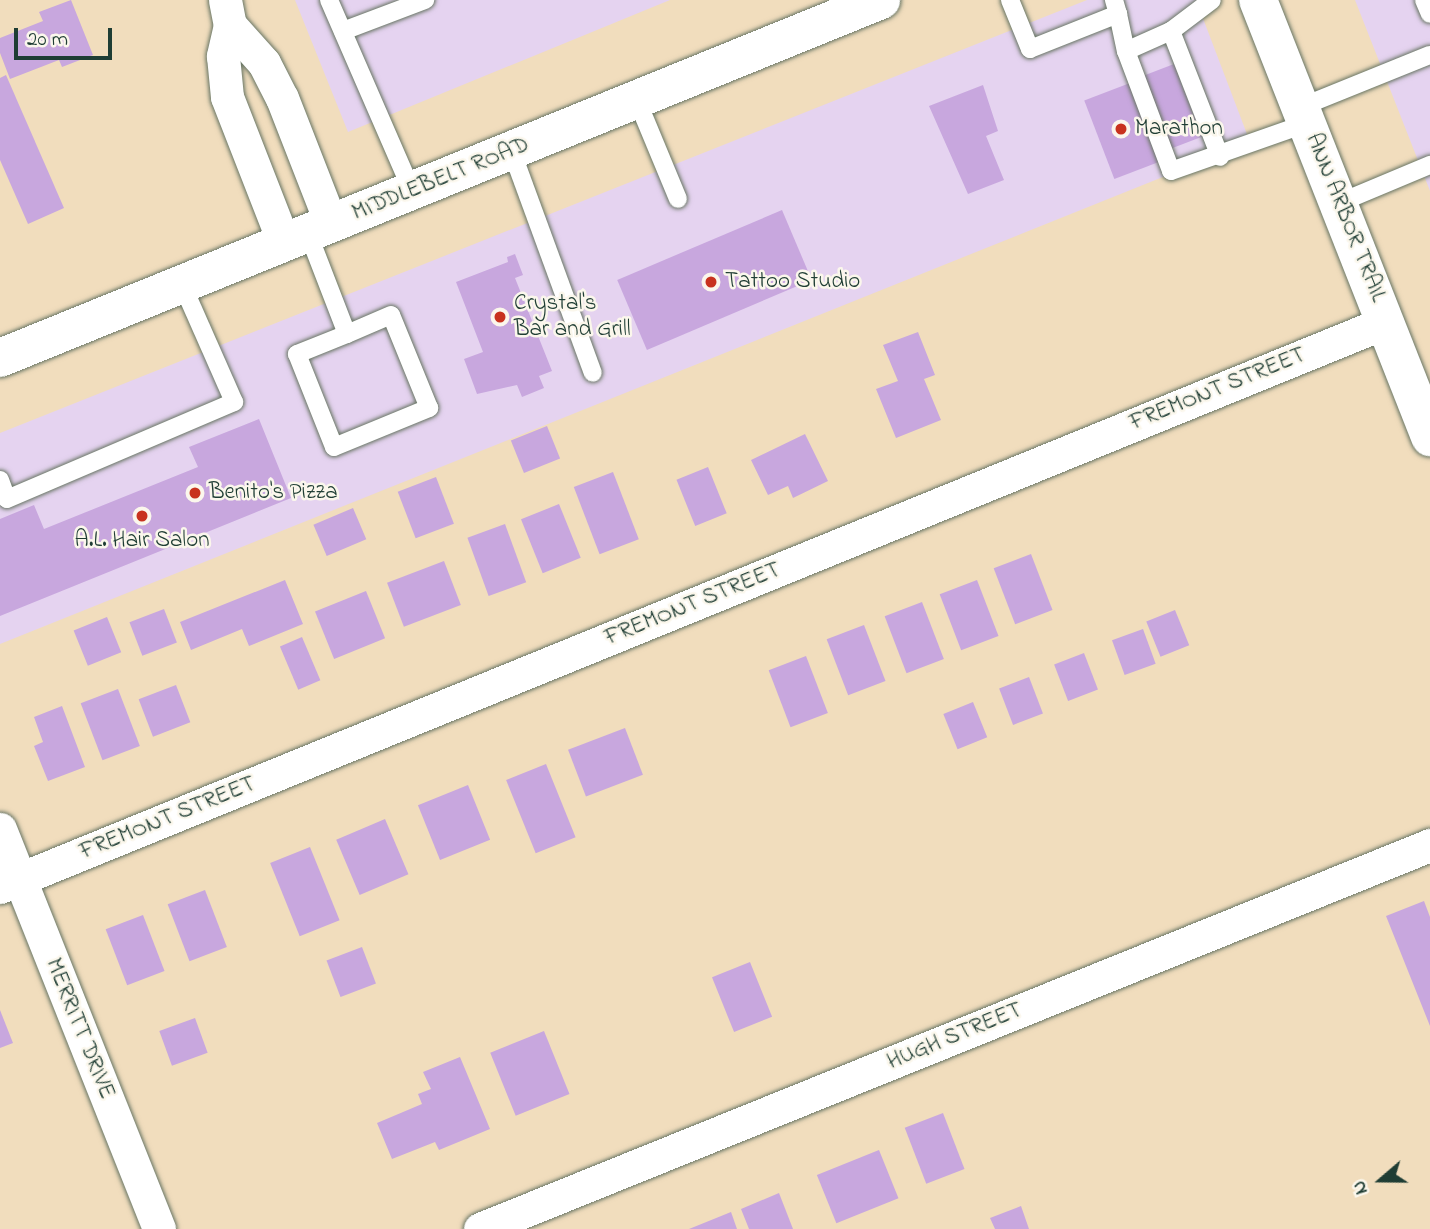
<!DOCTYPE html>
<style>
body{margin:0}
#map{position:relative;width:1430px;height:1229px;overflow:hidden;background:#f1ddbd;font-family:"Indie Flower",sans-serif}
div>[style]{position:absolute}
.built>*{inset:0;background:#e5d3f0}
.building>*{inset:0;background:#c8a7de;transform-origin:0 0}
.roads{filter:drop-shadow(0 0 2px #687564) drop-shadow(0 0 2px #687564)}
.service>*{height:18px;margin:-9px;padding:0 9px;transform-origin:9px;border-radius:9px;background:#fff}
.minor>*{height:33px;margin:-16.5px;padding:0 16.5px;transform-origin:16.5px;border-radius:16.5px;background:#fff}
.tertiary>*{height:38px;margin:-19px;padding:0 19px;transform-origin:19px;border-radius:19px;background:#fff}
.secondary>*{height:38px;margin:-19px;padding:0 19px;transform-origin:19px;border-radius:19px;background:#fff}
.dots>*{width:19px;height:19px;translate:-50% -50%;box-sizing:border-box;border:4px solid #fbf7ec;border-radius:50%}
span{translate:-50% -50%;white-space:nowrap;text-align:center;line-height:1.15;-webkit-text-stroke:5px #fbf7ec;paint-order:stroke}
.poi-label{font-size:23px;color:#1f3d34}
.left{translate:0 -50%;text-align:left}
.street-label{font-size:23px;color:#1f3d34}
.north{position:absolute;left:1346px;top:1145px;width:70px;height:70px;-webkit-text-stroke:5px #fbf7ec;paint-order:stroke;rotate:250deg;font-size:19px;font-weight:700;line-height:28px;text-align:center;color:#1f3d34}
.north::after{content:'';display:block;margin:auto;width:24px;height:32px;background:#1f3d34;clip-path:polygon(50% 0,100% 100%,50% 72%,0 100%)}
.scale{position:absolute;left:14px;top:28px;width:98px;height:32px;box-sizing:border-box;border:4px solid #1f3d34;border-top:0;padding-left:9px;font-size:21px;line-height:24px;white-space:nowrap;color:#1f3d34;-webkit-text-stroke:5px #fbf7ec;paint-order:stroke}
</style>
<div id="map">
<div class="built">
<div style="clip-path:polygon(295px 0,670px 0,348px 132px)"></div>
<div style="clip-path:polygon(1087px 0,1196px 0,1250px 142px,0 644px,0 433px)"></div>
<div style="clip-path:polygon(1355px 0,1430px 0,1430px 191px)"></div>
</div>
<div class="building">
<div style="clip-path:polygon(71px 0,93px 55px,62px 67px,59px 60px,10px 79px,0 53px,0 38px,43px 21px,39px 12px)"></div>
<div style="left:1174px;top:64px;width:78px;height:37px;rotate:69deg"></div>
<div style="clip-path:polygon(6px 75px,64px 208px,28px 224px,0 160px,0 78px)"></div>
<div style="left:1130px;top:83px;width:84px;height:49px;rotate:69deg"></div>
<div style="clip-path:polygon(983px 85px,998px 131px,986px 136px,1004px 180px,968px 194px,929px 106px)"></div>
<div style="left:782px;top:210px;width:76px;height:179px;rotate:67deg"></div>
<div style="clip-path:polygon(515px 254px,523px 275px,515px 278px,552px 371px,539px 376px,544px 388px,522px 397px,517px 385px,477px 394px,464px 359px,483px 352px,456px 282px,508px 262px,507px 257px)"></div>
<div style="clip-path:polygon(918px 332px,935px 375px,924px 379px,941px 420px,896px 438px,876px 389px,898px 381px,883px 345px)"></div>
<div style="clip-path:polygon(259px 419px,291px 498px,0 616px,0 519px,34px 505px,44px 529px,198px 467px,189px 447px)"></div>
<div style="left:547px;top:426px;width:35px;height:39px;rotate:68deg"></div>
<div style="clip-path:polygon(805px 434px,828px 481px,793px 498px,788px 486px,768px 495px,751px 460px)"></div>
<div style="left:708px;top:467px;width:50px;height:34px;rotate:68deg"></div>
<div style="left:613px;top:472px;width:72px;height:42px;rotate:69deg"></div>
<div style="left:436px;top:477px;width:50px;height:41px;rotate:69deg"></div>
<div style="left:559px;top:504px;width:58px;height:41px;rotate:68deg"></div>
<div style="left:353px;top:508px;width:34px;height:43px;rotate:67deg"></div>
<div style="left:505px;top:524px;width:62px;height:40px;rotate:70deg"></div>
<div style="left:1031px;top:554px;width:60px;height:40px;rotate:69deg"></div>
<div style="left:444px;top:561px;width:47px;height:61px;rotate:69deg"></div>
<div style="clip-path:polygon(285px 580px,303px 624px,249px 646px,242px 629px,191px 650px,180px 622px)"></div>
<div style="left:977px;top:580px;width:60px;height:40px;rotate:69deg"></div>
<div style="left:366px;top:591px;width:51px;height:55px;rotate:68deg"></div>
<div style="left:922px;top:602px;width:61px;height:40px;rotate:69deg"></div>
<div style="left:164px;top:609px;width:36px;height:37px;rotate:69deg"></div>
<div style="left:1175px;top:610px;width:38px;height:31px;rotate:68deg"></div>
<div style="left:107px;top:617px;width:38px;height:36px;rotate:68deg"></div>
<div style="left:864px;top:625px;width:60px;height:40px;rotate:69deg"></div>
<div style="left:1143px;top:629px;width:37px;height:33px;rotate:70deg"></div>
<div style="left:302px;top:637px;width:47px;height:24px;rotate:67deg"></div>
<div style="left:1084px;top:653px;width:39px;height:32px;rotate:69deg"></div>
<div style="left:806px;top:656px;width:61px;height:40px;rotate:69deg"></div>
<div style="left:1029px;top:677px;width:39px;height:32px;rotate:69deg"></div>
<div style="left:176px;top:685px;width:40px;height:40px;rotate:69deg"></div>
<div style="left:118px;top:689px;width:61px;height:40px;rotate:69deg"></div>
<div style="left:973px;top:702px;width:38px;height:32px;rotate:68deg"></div>
<div style="clip-path:polygon(62px 706px,85px 767px,48px 781px,34px 746px,43px 742px,34px 717px)"></div>
<div style="left:625px;top:728px;width:50px;height:61px;rotate:69deg"></div>
<div style="left:546px;top:764px;width:79px;height:43px;rotate:68deg"></div>
<div style="left:468px;top:785px;width:59px;height:54px;rotate:68deg"></div>
<div style="left:385px;top:819px;width:60px;height:53px;rotate:67deg"></div>
<div style="left:310px;top:847px;width:79px;height:43px;rotate:68deg"></div>
<div style="left:205px;top:890px;width:61px;height:40px;rotate:69deg"></div>
<div style="clip-path:polygon(1424px 901px,1430px 917px,1430px 1026px,1386px 916px)"></div>
<div style="left:143px;top:915px;width:60px;height:40px;rotate:69deg"></div>
<div style="left:362px;top:947px;width:39px;height:38px;rotate:69deg"></div>
<div style="left:750px;top:962px;width:59px;height:41px;rotate:68deg"></div>
<div style="clip-path:polygon(0 1010px,13px 1043px,0 1048px)"></div>
<div style="left:195px;top:1018px;width:37px;height:38px;rotate:70deg"></div>
<div style="left:544px;top:1031px;width:68px;height:58px;rotate:68deg"></div>
<div style="clip-path:polygon(460px 1057px,490px 1129px,439px 1150px,435px 1142px,392px 1159px,377px 1123px,422px 1104px,418px 1094px,431px 1089px,423px 1072px)"></div>
<div style="left:943px;top:1113px;width:60px;height:41px;rotate:69deg"></div>
<div style="left:879px;top:1150px;width:52px;height:67px;rotate:68deg"></div>
<div style="clip-path:polygon(779px 1193px,793px 1229px,749px 1229px,741px 1209px)"></div>
<div style="clip-path:polygon(1021px 1206px,1029px 1229px,995px 1229px,990px 1218px)"></div>
<div style="clip-path:polygon(731px 1212px,737px 1229px,689px 1229px)"></div>
</div>
<div class="roads">
<div class="service">
<div style="left:329px;top:0;width:208px;rotate:66.5deg"></div>
<div style="left:1010px;top:0;width:53px;rotate:67.8deg"></div>
<div style="left:1030px;top:49px;width:95px;rotate:-21.7deg"></div>
<div style="left:1118px;top:14px;width:15px;rotate:-106deg"></div>
<div style="left:1424px;top:0;width:15px;rotate:67deg"></div>
<div style="left:1118px;top:14px;width:38px;rotate:78deg"></div>
<div style="left:1126px;top:51px;width:128px;rotate:69.4deg"></div>
<div style="left:1171px;top:171px;width:144px;rotate:-19.4deg"></div>
<div style="left:343px;top:31px;width:88px;rotate:-20.7deg"></div>
<div style="left:1171px;top:31px;width:51px;rotate:-37.1deg"></div>
<div style="left:1126px;top:51px;width:49px;rotate:-24deg"></div>
<div style="left:1171px;top:31px;width:135px;rotate:68.7deg"></div>
<div style="left:637px;top:100px;width:107px;rotate:67.5deg"></div>
<div style="left:1301px;top:107px;width:139px;rotate:-22deg"></div>
<div style="left:512px;top:152px;width:235px;rotate:69.9deg"></div>
<div style="left:1339px;top:203px;width:99px;rotate:-22.7deg"></div>
<div style="left:308px;top:233px;width:108px;rotate:68.9deg"></div>
<div style="left:347px;top:334px;width:54px;rotate:158.2deg"></div>
<div style="left:297px;top:354px;width:100px;rotate:68.3deg"></div>
<div style="left:334px;top:447px;width:103px;rotate:-22.3deg"></div>
<div style="left:429px;top:408px;width:100px;rotate:-112.2deg"></div>
<div style="left:391px;top:315px;width:48px;rotate:156.6deg"></div>
<div style="left:0;top:480px;width:20px;rotate:70deg"></div>
<div style="left:7px;top:499px;width:247px;rotate:-23.1deg"></div>
<div style="left:234px;top:402px;width:129px;rotate:-113.8deg"></div>
</div>
<div class="minor">
<div style="left:225px;top:0;width:25px;rotate:79deg"></div>
<div style="left:230px;top:25px;width:32px;rotate:103deg"></div>
<div style="left:223px;top:56px;width:41px;rotate:84.4deg"></div>
<div style="left:227px;top:97px;width:157px;rotate:68.7deg"></div>
<div style="left:230px;top:25px;width:51px;rotate:48.2deg"></div>
<div style="left:264px;top:63px;width:39px;rotate:63deg"></div>
<div style="left:282px;top:98px;width:135px;rotate:68.7deg"></div>
<div style="left:0;top:829px;width:430px;rotate:68.3deg"></div>
<div style="left:0;top:887px;width:1497px;rotate:-22.18deg"></div>
<div style="left:480px;top:1229px;width:1025px;rotate:-22.01deg"></div>
</div>
<div class="tertiary">
<div style="left:1258px;top:0;width:470px;rotate:68.5deg"></div>
</div>
<div class="secondary">
<div style="left:0;top:358px;width:951px;rotate:-22.11deg"></div>
</div>
</div>
<div class="dots">
<div style="left:1121px;top:129px;background:#c8321e"></div>
<div style="left:711px;top:282px;background:#c8321e"></div>
<div style="left:500px;top:317px;background:#c8321e"></div>
<div style="left:195px;top:493px;background:#c8321e"></div>
<div style="left:142px;top:516px;background:#c8321e"></div>
</div>
<div class="poi-label">
<span class="left" style="left:1135px;top:129px">Marathon</span>
<span class="left" style="left:725px;top:282px">Tattoo Studio</span>
<span class="left" style="left:514px;top:317px">Crystal's<br>Bar and Grill</span>
<span class="left" style="left:209px;top:493px">Benito's Pizza</span>
<span style="left:142px;top:541px">A.L. Hair Salon</span>
</div>
<div class="street-label">
<span style="left:441px;top:180px;rotate:-22deg">MIDDLEBELT ROAD</span>
<span style="left:1345px;top:218px;rotate:68deg">ANN ARBOR TRAIL</span>
<span style="left:1218px;top:390px;rotate:-22deg">FREMONT STREET</span>
<span style="left:693px;top:605px;rotate:-22deg">FREMONT STREET</span>
<span style="left:168px;top:819px;rotate:-22deg">FREMONT STREET</span>
<span style="left:79px;top:1029px;rotate:68deg">MERRITT DRIVE</span>
<span style="left:955px;top:1037px;rotate:-22deg">HUGH STREET</span>
</div>
<div class="north">N</div>
<div class="scale">20 m</div>
</div>
